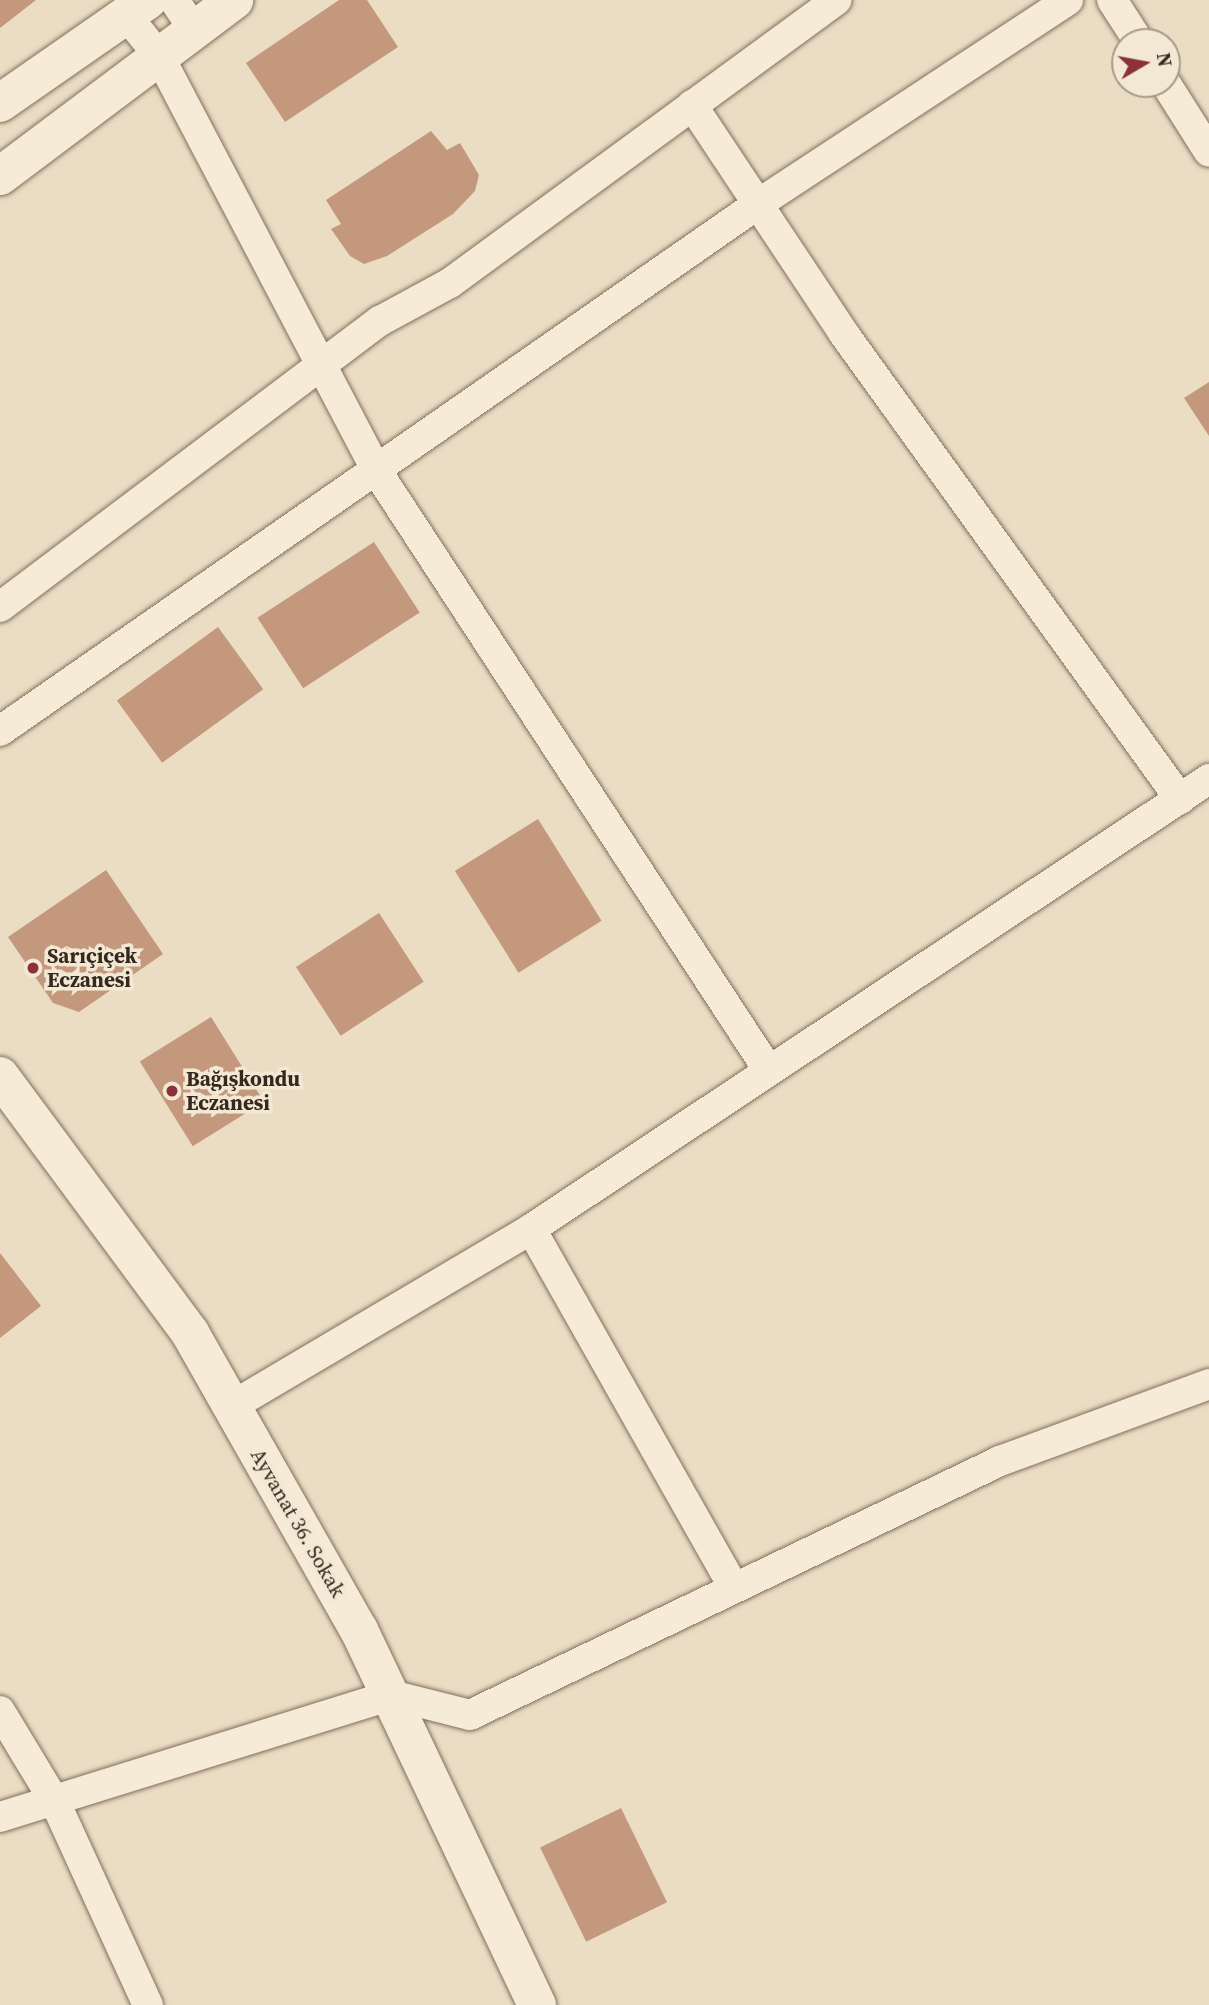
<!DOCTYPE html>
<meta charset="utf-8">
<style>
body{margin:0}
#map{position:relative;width:1209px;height:2005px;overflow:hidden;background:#eaddc4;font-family:"Source Serif 4",serif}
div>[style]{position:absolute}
.building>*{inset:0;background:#c4987d;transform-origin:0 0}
.roads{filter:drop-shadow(0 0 2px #836f5c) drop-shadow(0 0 2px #836f5c)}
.street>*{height:30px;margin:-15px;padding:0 15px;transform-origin:15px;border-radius:15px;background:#f5ebd7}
.secondary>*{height:38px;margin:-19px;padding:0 19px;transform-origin:19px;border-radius:19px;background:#f5ebd7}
.dots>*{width:19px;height:19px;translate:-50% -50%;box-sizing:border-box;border:4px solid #f2e8d3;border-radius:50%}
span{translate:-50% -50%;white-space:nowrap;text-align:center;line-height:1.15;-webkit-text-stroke:7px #f2e8d3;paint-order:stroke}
.poi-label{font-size:21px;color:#34281f;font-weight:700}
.left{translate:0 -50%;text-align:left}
.street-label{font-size:21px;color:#34281f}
.north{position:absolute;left:1111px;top:28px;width:70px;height:70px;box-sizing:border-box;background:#f2e8d3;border:2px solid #a69b8b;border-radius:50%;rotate:80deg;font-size:19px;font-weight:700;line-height:28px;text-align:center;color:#34281f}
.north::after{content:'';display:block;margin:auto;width:24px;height:32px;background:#8c3236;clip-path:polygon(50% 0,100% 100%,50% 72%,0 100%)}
</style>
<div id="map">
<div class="building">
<div style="clip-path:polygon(0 0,36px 0,0 28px)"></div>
<div style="clip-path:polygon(339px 0,367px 0,398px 47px,285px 122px,246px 63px)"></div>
<div style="clip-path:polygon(431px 131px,447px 150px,460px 143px,479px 175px,475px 191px,453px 214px,387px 256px,364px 264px,350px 256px,331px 229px,341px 224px,326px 200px)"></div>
<div style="clip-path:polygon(1209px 382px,1209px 436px,1184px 398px)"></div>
<div style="left:374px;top:542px;width:84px;height:139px;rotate:57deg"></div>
<div style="left:218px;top:627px;width:77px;height:125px;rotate:54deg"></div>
<div style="left:538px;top:819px;width:120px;height:98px;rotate:58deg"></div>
<div style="clip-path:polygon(106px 870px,163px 954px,79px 1012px,53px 1003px,8px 937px)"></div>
<div style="left:379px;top:913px;width:82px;height:99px;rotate:57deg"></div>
<div style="left:211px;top:1017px;width:100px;height:84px;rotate:58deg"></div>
<div style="clip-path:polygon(0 1253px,41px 1306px,0 1338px)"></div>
<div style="left:621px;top:1808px;width:105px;height:90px;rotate:64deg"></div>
</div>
<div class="roads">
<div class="street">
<div style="left:174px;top:0;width:36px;rotate:56deg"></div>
<div style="left:1112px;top:0;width:50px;rotate:57.3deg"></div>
<div style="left:126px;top:15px;width:53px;rotate:51.2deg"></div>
<div style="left:159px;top:56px;width:467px;rotate:62.3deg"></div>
<div style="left:376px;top:470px;width:718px;rotate:56.82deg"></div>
<div style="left:1166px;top:84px;width:80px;rotate:57.7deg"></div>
<div style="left:692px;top:105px;width:275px;rotate:56.4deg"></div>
<div style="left:844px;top:334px;width:574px;rotate:54.15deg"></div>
<div style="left:0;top:607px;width:476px;rotate:-37deg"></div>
<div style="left:380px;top:321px;width:80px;rotate:-28.5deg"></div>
<div style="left:450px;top:283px;width:479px;rotate:-36.2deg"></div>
<div style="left:0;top:731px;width:923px;rotate:-34.81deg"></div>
<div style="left:758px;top:204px;width:371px;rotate:-33.3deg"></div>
<div style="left:531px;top:1229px;width:412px;rotate:60.5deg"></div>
<div style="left:232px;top:1406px;width:347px;rotate:-30.6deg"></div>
<div style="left:531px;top:1229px;width:814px;rotate:-33.57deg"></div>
<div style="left:0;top:1711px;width:106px;rotate:58.9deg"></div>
<div style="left:55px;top:1802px;width:223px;rotate:65.4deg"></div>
<div style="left:0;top:1817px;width:410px;rotate:-17.3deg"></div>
<div style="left:391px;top:1695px;width:81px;rotate:14.2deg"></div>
<div style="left:470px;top:1715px;width:588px;rotate:-25.61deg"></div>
<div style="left:1000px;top:1461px;width:223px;rotate:-20.2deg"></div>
</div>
<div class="secondary">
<div style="left:0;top:103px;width:180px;rotate:-34.8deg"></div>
<div style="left:0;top:176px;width:293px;rotate:-36.9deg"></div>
<div style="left:0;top:1076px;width:320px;rotate:53.5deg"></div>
<div style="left:190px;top:1333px;width:342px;rotate:60.4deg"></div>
<div style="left:359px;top:1630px;width:415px;rotate:64.6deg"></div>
</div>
</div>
<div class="dots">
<div style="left:33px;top:968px;background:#8c3236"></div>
<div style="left:172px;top:1091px;background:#8c3236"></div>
</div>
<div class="poi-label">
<span class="left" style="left:47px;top:968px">Sarıçiçek<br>Eczanesi</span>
<span class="left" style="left:186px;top:1091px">Bağışkondu<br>Eczanesi</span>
</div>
<div class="street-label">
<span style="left:298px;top:1523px;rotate:60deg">Ayvanat 36. Sokak</span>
</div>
<div class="north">N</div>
</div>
